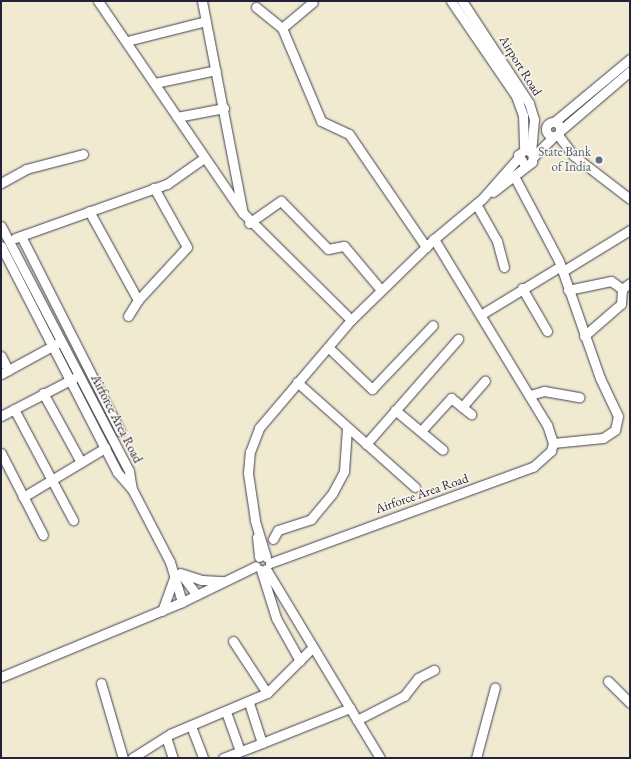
<!DOCTYPE html>
<style>
body{margin:0}
#map{position:relative;width:631px;height:759px;overflow:hidden;background:#f0ead1;font-family:"EB Garamond",serif}
div>[style]{position:absolute}
.roads{filter:drop-shadow(0 0 1px #414052) drop-shadow(0 0 1px #414052)}
.minor>*{height:9px;margin:-4.5px;padding:0 4.5px;transform-origin:4.5px;border-radius:4.5px;background:#fff}
.minor>.ring{margin:-4.5px;padding:0;box-sizing:content-box;background:none;border:9px solid #fff;border-radius:50%}
.dots>*{width:11px;height:11px;translate:-50% -50%;box-sizing:border-box;border:2px solid #fbf7ec;border-radius:50%}
span{translate:-50% -50%;white-space:nowrap;text-align:center;line-height:1.15;-webkit-text-stroke:3px #fbf7ec;paint-order:stroke}
.street-label{font-size:13px;color:#22223b}
.service-label{font-size:13px;color:#4e5e75}
.right{translate:-100% -50%;text-align:right}
.frame{position:absolute;inset:0;border:2px solid #22223b;pointer-events:none}
</style>
<div id="map">
<div class="roads">
<div class="minor">
<div style="left:98px;top:1px;width:254px;rotate:55.7deg"></div>
<div style="left:202px;top:1px;width:216px;rotate:79.1deg"></div>
<div style="left:243px;top:213px;width:152px;rotate:44.7deg"></div>
<div style="left:451px;top:1px;width:115px;rotate:55.6deg"></div>
<div style="left:516px;top:96px;width:20px;rotate:70deg"></div>
<div style="left:523px;top:115px;width:35px;rotate:88deg"></div>
<div style="left:462px;top:1px;width:122px;rotate:56.7deg"></div>
<div style="left:529px;top:103px;width:17px;rotate:73deg"></div>
<div style="left:534px;top:119px;width:33px;rotate:95deg"></div>
<div style="left:256px;top:7px;width:33px;rotate:39deg"></div>
<div style="left:282px;top:28px;width:101px;rotate:67.2deg"></div>
<div style="left:321px;top:121px;width:31px;rotate:25deg"></div>
<div style="left:349px;top:134px;width:137px;rotate:55.7deg"></div>
<div style="left:282px;top:28px;width:40px;rotate:-40deg"></div>
<div style="left:127px;top:41px;width:81px;rotate:-14.2deg"></div>
<div style="left:155px;top:83px;width:62px;rotate:-12deg"></div>
<div style="left:177px;top:117px;width:48px;rotate:-10.8deg"></div>
<div class="ring" style="left:546px;top:122px;width:5px;height:5px"></div>
<div style="left:554px;top:122px;width:99px;rotate:-39.7deg"></div>
<div style="left:561px;top:130px;width:91px;rotate:-40.5deg"></div>
<div style="left:558px;top:135px;width:26px;rotate:53deg"></div>
<div style="left:574px;top:156px;width:71px;rotate:37.5deg"></div>
<div style="left:533px;top:157px;width:28px;rotate:-45deg"></div>
<div style="left:514px;top:176px;width:96px;rotate:62.1deg"></div>
<div style="left:559px;top:261px;width:124px;rotate:70.7deg"></div>
<div style="left:600px;top:378px;width:42px;rotate:64.7deg"></div>
<div style="left:618px;top:416px;width:14px;rotate:102deg"></div>
<div style="left:615px;top:430px;width:14px;rotate:146deg"></div>
<div style="left:603px;top:438px;width:50px;rotate:174.3deg"></div>
<div style="left:1px;top:183px;width:29px;rotate:-29deg"></div>
<div style="left:26px;top:169px;width:59px;rotate:-14.7deg"></div>
<div style="left:493px;top:192px;width:49px;rotate:-37.6deg"></div>
<div style="left:532px;top:162px;width:8px;rotate:-83deg"></div>
<div style="left:533px;top:154px;width:9px;rotate:-144deg"></div>
<div style="left:526px;top:149px;width:10px;rotate:143deg"></div>
<div style="left:518px;top:155px;width:12px;rotate:55deg"></div>
<div style="left:476px;top:204px;width:43px;rotate:60.4deg"></div>
<div style="left:497px;top:241px;width:27px;rotate:75deg"></div>
<div style="left:89px;top:211px;width:102px;rotate:61.2deg"></div>
<div style="left:249px;top:223px;width:39px;rotate:-35deg"></div>
<div style="left:281px;top:201px;width:67px;rotate:45.6deg"></div>
<div style="left:328px;top:249px;width:16px;rotate:-11deg"></div>
<div style="left:344px;top:246px;width:57px;rotate:49.9deg"></div>
<div style="left:1px;top:226px;width:276px;rotate:62.4deg"></div>
<div style="left:129px;top:471px;width:18px;rotate:81deg"></div>
<div style="left:132px;top:489px;width:82px;rotate:62.5deg"></div>
<div style="left:170px;top:562px;width:42px;rotate:73.3deg"></div>
<div style="left:21px;top:236px;width:219px;rotate:63.1deg"></div>
<div style="left:15px;top:238px;width:161px;rotate:-19.6deg"></div>
<div style="left:167px;top:184px;width:45px;rotate:-35.1deg"></div>
<div style="left:1px;top:246px;width:254px;rotate:62.8deg"></div>
<div style="left:117px;top:472px;width:23px;rotate:49deg"></div>
<div style="left:563px;top:271px;width:79px;rotate:-31.5deg"></div>
<div style="left:522px;top:288px;width:50px;rotate:59.8deg"></div>
<div style="left:568px;top:290px;width:44px;rotate:-11.8deg"></div>
<div style="left:611px;top:281px;width:14px;rotate:36deg"></div>
<div style="left:622px;top:289px;width:10px;rotate:-37deg"></div>
<div style="left:482px;top:314px;width:92px;rotate:-31.3deg"></div>
<div style="left:128px;top:316px;width:19px;rotate:-58deg"></div>
<div style="left:138px;top:300px;width:72px;rotate:-47.2deg"></div>
<div style="left:187px;top:247px;width:68px;rotate:-119.2deg"></div>
<div style="left:584px;top:336px;width:49px;rotate:-40.9deg"></div>
<div style="left:621px;top:304px;width:15px;rotate:-86deg"></div>
<div style="left:328px;top:347px;width:61px;rotate:43.7deg"></div>
<div style="left:372px;top:389px;width:88px;rotate:-46.4deg"></div>
<div style="left:1px;top:356px;width:16px;rotate:63deg"></div>
<div style="left:1px;top:374px;width:63px;rotate:-28.6deg"></div>
<div style="left:297px;top:382px;width:158px;rotate:41.7deg"></div>
<div style="left:43px;top:393px;width:79px;rotate:61.2deg"></div>
<div style="left:530px;top:395px;width:15px;rotate:-16deg"></div>
<div style="left:544px;top:391px;width:36px;rotate:10deg"></div>
<div style="left:462px;top:407px;width:35px;rotate:-49deg"></div>
<div style="left:14px;top:409px;width:126px;rotate:62deg"></div>
<div style="left:395px;top:410px;width:62px;rotate:39.8deg"></div>
<div style="left:1px;top:416px;width:82px;rotate:-27.5deg"></div>
<div style="left:421px;top:431px;width:45px;rotate:-47.7deg"></div>
<div style="left:451px;top:398px;width:26px;rotate:39deg"></div>
<div style="left:366px;top:444px;width:140px;rotate:-48.8deg"></div>
<div style="left:1px;top:453px;width:92px;rotate:62.9deg"></div>
<div style="left:23px;top:497px;width:96px;rotate:-30.9deg"></div>
<div style="left:257px;top:537px;width:20px;rotate:84deg"></div>
<div style="left:273px;top:539px;width:10px;rotate:-61deg"></div>
<div style="left:278px;top:530px;width:35px;rotate:-18deg"></div>
<div style="left:311px;top:519px;width:33px;rotate:-50deg"></div>
<div style="left:332px;top:494px;width:26px;rotate:-62deg"></div>
<div style="left:344px;top:471px;width:43px;rotate:-86deg"></div>
<div style="left:266px;top:557px;width:39px;rotate:-107deg"></div>
<div style="left:255px;top:520px;width:48px;rotate:-98.5deg"></div>
<div style="left:248px;top:473px;width:21px;rotate:-85deg"></div>
<div style="left:250px;top:452px;width:26px;rotate:-69deg"></div>
<div style="left:259px;top:428px;width:142px;rotate:-49.6deg"></div>
<div style="left:351px;top:320px;width:116px;rotate:-44.3deg"></div>
<div style="left:434px;top:239px;width:62px;rotate:-39.8deg"></div>
<div style="left:482px;top:199px;width:55px;rotate:-48.7deg"></div>
<div style="left:270px;top:563px;width:280px;rotate:-20.1deg"></div>
<div style="left:533px;top:467px;width:24px;rotate:-42deg"></div>
<div style="left:551px;top:451px;width:8px;rotate:-76deg"></div>
<div style="left:553px;top:443px;width:19px;rotate:-108deg"></div>
<div style="left:547px;top:425px;width:218px;rotate:-121.3deg"></div>
<div style="left:266px;top:569px;width:221px;rotate:58.9deg"></div>
<div style="left:261px;top:570px;width:50px;rotate:72.6deg"></div>
<div style="left:276px;top:618px;width:49px;rotate:60.8deg"></div>
<div style="left:180px;top:573px;width:23px;rotate:18deg"></div>
<div style="left:202px;top:580px;width:22px;rotate:3deg"></div>
<div style="left:181px;top:574px;width:26px;rotate:53deg"></div>
<div style="left:162px;top:611px;width:35px;rotate:-70deg"></div>
<div style="left:233px;top:641px;width:62px;rotate:56.8deg"></div>
<div style="left:1px;top:677px;width:196px;rotate:-22.5deg"></div>
<div style="left:182px;top:602px;width:82px;rotate:-25.9deg"></div>
<div style="left:608px;top:681px;width:31px;rotate:45deg"></div>
<div style="left:101px;top:683px;width:78px;rotate:73.7deg"></div>
<div style="left:226px;top:712px;width:41px;rotate:70.3deg"></div>
<div style="left:357px;top:720px;width:53px;rotate:-27.1deg"></div>
<div style="left:404px;top:696px;width:23px;rotate:-52deg"></div>
<div style="left:418px;top:678px;width:18px;rotate:-27deg"></div>
<div style="left:191px;top:726px;width:34px;rotate:69deg"></div>
<div style="left:166px;top:737px;width:22px;rotate:72deg"></div>
<div style="left:262px;top:743px;width:95px;rotate:-21.7deg"></div>
<div style="left:132px;top:758px;width:45px;rotate:-32.3deg"></div>
<div style="left:170px;top:734px;width:105px;rotate:-22.9deg"></div>
<div style="left:267px;top:693px;width:64px;rotate:-45deg"></div>
<div style="left:223px;top:758px;width:42px;rotate:-21deg"></div>
<div style="left:262px;top:743px;width:42px;rotate:-108deg"></div>
<div style="left:476px;top:758px;width:73px;rotate:-75deg"></div>
</div>
</div>
<div class="dots">
<div style="left:599px;top:160px;background:#5c6f8a"></div>
</div>
<div class="street-label">
<span style="left:520px;top:66px;rotate:58deg">Airport Road</span>
<span style="left:116px;top:419px;rotate:63deg">Airforce Area Road</span>
<span style="left:422px;top:494px;rotate:-19deg">Airforce Area Road</span>
</div>
<div class="service-label">
<span class="right" style="left:591px;top:160px">State Bank<br>of India</span>
</div>
<div class="frame"></div>
</div>
